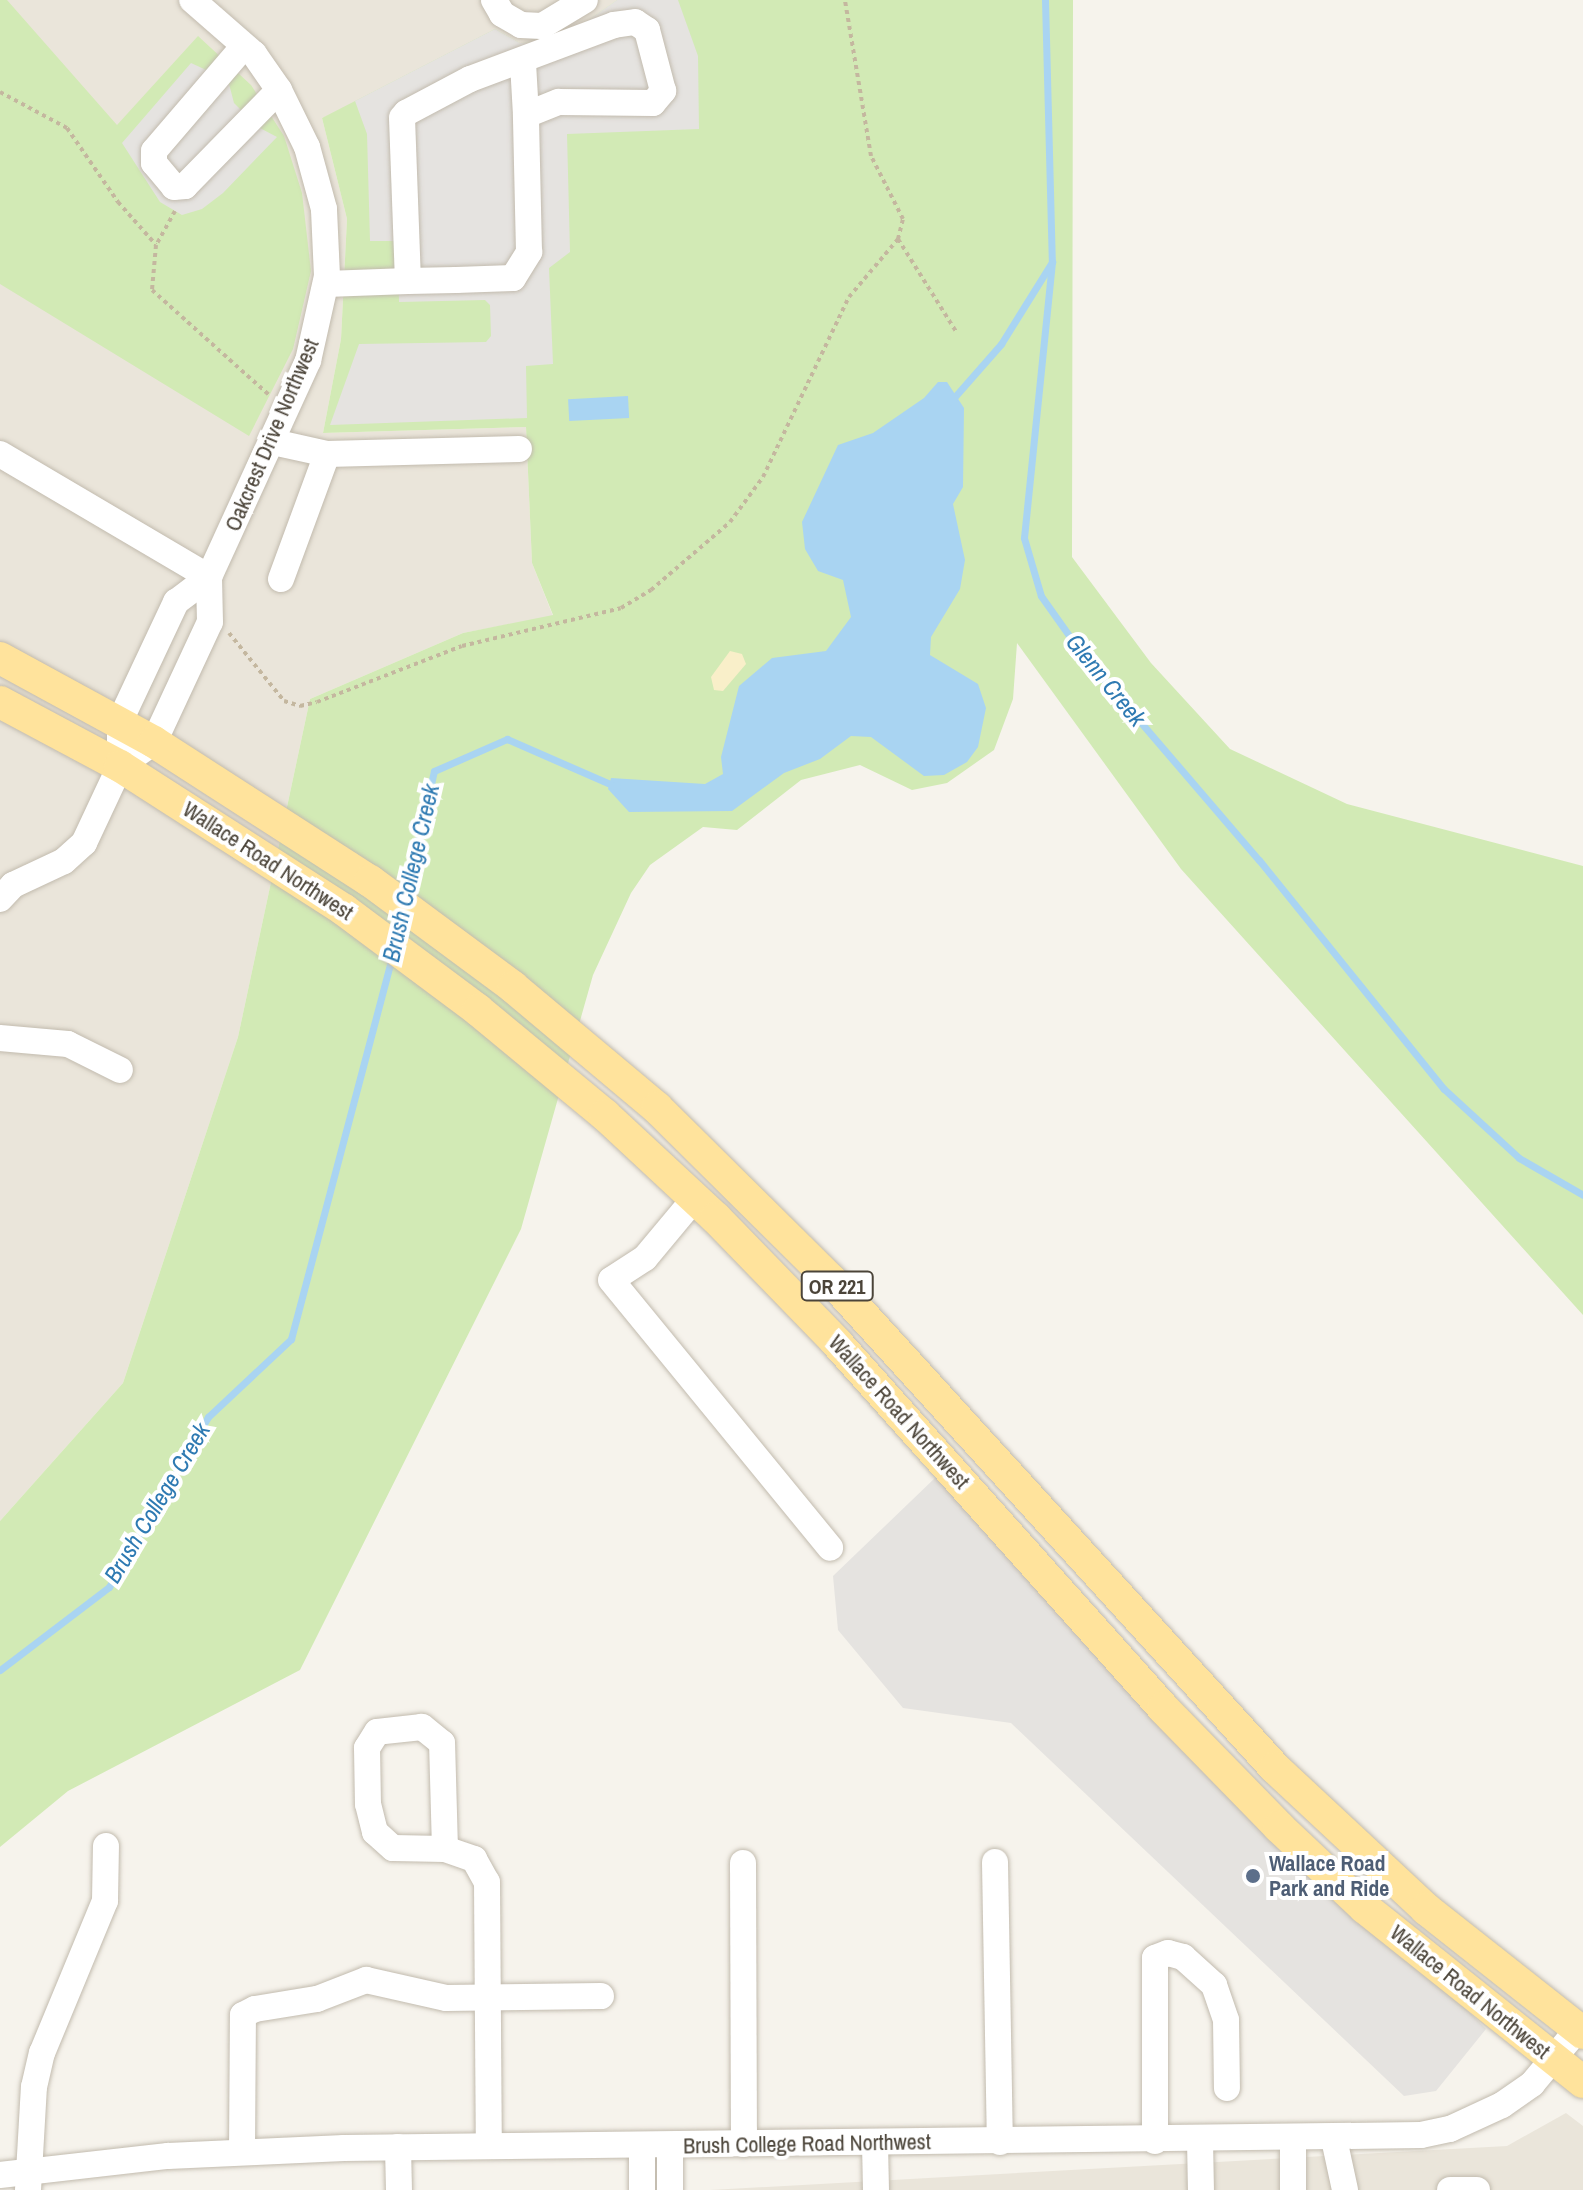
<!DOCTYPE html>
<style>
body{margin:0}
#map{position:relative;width:1583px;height:2190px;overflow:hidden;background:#f6f3ec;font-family:"Archivo Narrow",sans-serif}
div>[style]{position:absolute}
.residential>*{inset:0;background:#eae5da}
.green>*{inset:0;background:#d2eab5}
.sand>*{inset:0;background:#f9efc9}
.parking>*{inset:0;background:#e5e3e0}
.water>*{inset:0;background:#a9d4f2;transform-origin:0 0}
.stream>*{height:7px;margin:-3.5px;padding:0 3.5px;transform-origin:3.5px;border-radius:3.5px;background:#a9d4f2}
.path>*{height:4px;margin-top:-2px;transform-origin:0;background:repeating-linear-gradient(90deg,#c4b79f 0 4px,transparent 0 8px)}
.roads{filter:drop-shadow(0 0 2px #c2bbae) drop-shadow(0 0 2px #c2bbae)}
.minor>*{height:26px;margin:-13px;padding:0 13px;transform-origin:13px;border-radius:13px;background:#fff}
.major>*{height:32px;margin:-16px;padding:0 16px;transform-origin:16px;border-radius:16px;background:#ffe39c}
.dots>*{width:22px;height:22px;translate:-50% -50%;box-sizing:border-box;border:4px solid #fff;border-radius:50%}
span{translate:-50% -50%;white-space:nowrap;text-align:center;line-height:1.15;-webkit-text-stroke:8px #fff;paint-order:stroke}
.shield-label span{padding:2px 6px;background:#fff;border:2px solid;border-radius:6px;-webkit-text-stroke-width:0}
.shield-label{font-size:20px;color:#4b4439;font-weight:700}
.street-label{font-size:22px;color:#4b4439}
.service-label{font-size:22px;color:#4e5e75;font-weight:700}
.left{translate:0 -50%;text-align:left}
.water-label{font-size:24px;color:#2e7ab2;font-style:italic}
</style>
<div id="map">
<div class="residential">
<div style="clip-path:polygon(0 0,617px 0,580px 26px,542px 42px,520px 43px,322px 118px,347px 219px,341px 339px,323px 433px,526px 427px,532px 563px,553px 616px,463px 633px,310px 699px,238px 1037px,123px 1383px,0 1521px)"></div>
<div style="clip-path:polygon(1566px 2113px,1583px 2126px,1583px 2190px,710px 2190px,1507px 2146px)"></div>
</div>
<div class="green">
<div style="clip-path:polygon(0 0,7px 0,117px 125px,198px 36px,251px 85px,284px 136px,302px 193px,311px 271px,293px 349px,249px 436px,0 284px)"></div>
<div style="clip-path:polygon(617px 0,1073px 0,1072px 557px,1151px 663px,1230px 749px,1347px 804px,1583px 866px,1583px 1315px,1181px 869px,1017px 643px,1013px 699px,994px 750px,947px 783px,912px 790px,860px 765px,801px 780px,737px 830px,703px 827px,650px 865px,631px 893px,593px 975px,521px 1229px,300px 1670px,68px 1791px,0 1847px,0 1521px,123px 1383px,238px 1037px,310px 699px,463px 633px,553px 615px,532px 563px,526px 427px,323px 433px,341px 339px,347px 219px,322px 118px,495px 29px,520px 43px,542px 42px,580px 26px)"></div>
</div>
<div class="sand">
<div style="clip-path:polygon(730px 651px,742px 654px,746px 664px,723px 691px,714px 690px,711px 677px)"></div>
</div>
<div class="parking">
<div style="clip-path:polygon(617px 0,678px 0,698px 56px,699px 129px,567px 134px,570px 252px,549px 268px,553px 364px,526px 366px,527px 418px,330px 425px,359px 344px,486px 342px,491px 336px,490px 305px,485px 300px,399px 302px,398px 241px,370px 241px,367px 134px,355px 101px,495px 29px,520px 43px,542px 42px,580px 26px)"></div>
<div style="clip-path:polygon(191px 63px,228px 80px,234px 103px,258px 127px,277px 137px,223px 193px,202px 209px,182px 215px,160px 202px,122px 143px)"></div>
<div style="clip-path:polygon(936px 1477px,1486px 2029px,1436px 2091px,1404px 2096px,1011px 1723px,903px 1708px,838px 1630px,833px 1576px)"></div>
</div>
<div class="water">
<div style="clip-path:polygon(938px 382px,947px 382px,964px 408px,963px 487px,953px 504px,965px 560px,960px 589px,931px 637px,930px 655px,978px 684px,986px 708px,978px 747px,967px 762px,944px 775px,924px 776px,871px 737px,851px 736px,820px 759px,784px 773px,732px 811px,629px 812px,608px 789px,611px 778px,705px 784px,723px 774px,721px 757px,739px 686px,772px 658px,826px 651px,851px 617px,843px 580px,818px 571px,805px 549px,802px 522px,838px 445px,873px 433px,924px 398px)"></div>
<div style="left:628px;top:396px;width:22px;height:60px;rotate:87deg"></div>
</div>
<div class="stream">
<div style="left:1045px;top:0;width:262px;rotate:88.5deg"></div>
<div style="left:1052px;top:262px;width:277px;rotate:95.8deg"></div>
<div style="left:1024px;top:538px;width:60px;rotate:73.7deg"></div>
<div style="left:1041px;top:596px;width:72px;rotate:54.6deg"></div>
<div style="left:1083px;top:655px;width:270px;rotate:49.4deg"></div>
<div style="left:1259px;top:860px;width:294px;rotate:51.1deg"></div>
<div style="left:1444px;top:1089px;width:102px;rotate:42.6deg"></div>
<div style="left:1519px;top:1158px;width:74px;rotate:30deg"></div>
<div style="left:951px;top:401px;width:76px;rotate:-48.7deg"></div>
<div style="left:1001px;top:344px;width:97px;rotate:-58.1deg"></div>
<div style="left:406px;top:896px;width:128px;rotate:-77.4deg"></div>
<div style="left:434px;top:771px;width:80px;rotate:-23.7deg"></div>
<div style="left:507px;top:739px;width:120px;rotate:23.6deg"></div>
<div style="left:0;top:1670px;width:137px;rotate:-37.3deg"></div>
<div style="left:109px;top:1587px;width:197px;rotate:-59.8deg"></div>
<div style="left:208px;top:1417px;width:114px;rotate:-43.2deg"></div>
<div style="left:291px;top:1339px;width:394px;rotate:-75.2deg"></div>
</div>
<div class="path">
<div style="left:0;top:92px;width:76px;rotate:28.2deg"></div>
<div style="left:67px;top:128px;width:90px;rotate:55.4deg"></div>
<div style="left:118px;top:202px;width:57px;rotate:48.5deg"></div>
<div style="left:175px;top:211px;width:39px;rotate:119deg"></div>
<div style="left:156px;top:245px;width:45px;rotate:95.1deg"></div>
<div style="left:152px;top:290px;width:157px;rotate:41.9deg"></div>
<div style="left:898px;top:239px;width:111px;rotate:57.9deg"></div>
<div style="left:229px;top:633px;width:87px;rotate:51deg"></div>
<div style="left:284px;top:701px;width:17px;rotate:17deg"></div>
<div style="left:300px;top:706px;width:17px;rotate:-13deg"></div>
<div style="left:317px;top:702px;width:155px;rotate:-21.1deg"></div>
<div style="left:462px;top:646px;width:163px;rotate:-13.4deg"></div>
<div style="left:621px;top:608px;width:35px;rotate:-31deg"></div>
<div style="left:651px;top:590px;width:104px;rotate:-40.7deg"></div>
<div style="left:730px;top:522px;width:56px;rotate:-53.7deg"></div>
<div style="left:763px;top:477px;width:199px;rotate:-64.5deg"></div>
<div style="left:849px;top:297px;width:76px;rotate:-49.8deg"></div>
<div style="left:898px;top:239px;width:21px;rotate:-76deg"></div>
<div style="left:903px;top:219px;width:71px;rotate:-116.9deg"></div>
<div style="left:871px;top:156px;width:158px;rotate:-99.5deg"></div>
</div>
<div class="roads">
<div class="minor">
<div style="left:494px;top:0;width:16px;rotate:60deg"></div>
<div style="left:502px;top:14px;width:22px;rotate:30deg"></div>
<div style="left:521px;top:25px;width:21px;rotate:3deg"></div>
<div style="left:542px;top:26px;width:50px;rotate:-31.2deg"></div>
<div style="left:244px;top:46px;width:138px;rotate:130.6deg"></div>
<div style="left:154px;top:151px;width:12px;rotate:90deg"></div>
<div style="left:154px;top:163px;width:31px;rotate:50deg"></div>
<div style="left:174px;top:187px;width:11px;rotate:-5deg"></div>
<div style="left:185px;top:186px;width:134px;rotate:-45.6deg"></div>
<div style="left:523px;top:63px;width:52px;rotate:86.7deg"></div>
<div style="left:326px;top:284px;width:82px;rotate:-2.1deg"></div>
<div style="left:408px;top:281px;width:48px;rotate:-1.2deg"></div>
<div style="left:456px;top:280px;width:57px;rotate:-2deg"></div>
<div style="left:513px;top:278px;width:31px;rotate:-58deg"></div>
<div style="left:529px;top:252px;width:137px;rotate:-91.3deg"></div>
<div style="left:526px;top:115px;width:35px;rotate:-22deg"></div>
<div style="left:559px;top:102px;width:94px;rotate:0.6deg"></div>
<div style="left:653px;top:103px;width:16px;rotate:-50deg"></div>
<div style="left:663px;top:91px;width:63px;rotate:-104.7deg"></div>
<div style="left:647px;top:30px;width:14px;rotate:-146deg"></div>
<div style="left:635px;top:22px;width:21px;rotate:172deg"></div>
<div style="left:614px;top:25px;width:154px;rotate:159.4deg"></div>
<div style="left:470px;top:79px;width:72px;rotate:152deg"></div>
<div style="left:406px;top:113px;width:6px;rotate:129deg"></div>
<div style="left:402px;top:118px;width:163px;rotate:87.9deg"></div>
<div style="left:273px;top:442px;width:55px;rotate:12.5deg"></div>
<div style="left:327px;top:454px;width:192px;rotate:-1.5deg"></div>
<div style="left:0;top:454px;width:243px;rotate:30.5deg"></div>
<div style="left:281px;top:579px;width:133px;rotate:-69.8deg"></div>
<div style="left:120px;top:766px;width:42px;rotate:-35.2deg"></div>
<div style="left:154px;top:742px;width:132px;rotate:-65deg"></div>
<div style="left:210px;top:622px;width:45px;rotate:-91.3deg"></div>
<div style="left:209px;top:577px;width:238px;rotate:-65.4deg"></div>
<div style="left:308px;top:361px;width:87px;rotate:-77.4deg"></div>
<div style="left:327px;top:276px;width:67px;rotate:-92.6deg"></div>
<div style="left:324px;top:209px;width:64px;rotate:-105.3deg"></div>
<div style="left:307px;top:147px;width:64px;rotate:-116.2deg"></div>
<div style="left:279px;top:90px;width:44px;rotate:-124.8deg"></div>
<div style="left:254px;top:54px;width:82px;rotate:-138.9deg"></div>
<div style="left:0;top:899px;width:19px;rotate:-47deg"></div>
<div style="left:13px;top:885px;width:56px;rotate:-25.2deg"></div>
<div style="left:64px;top:861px;width:27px;rotate:-42deg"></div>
<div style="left:84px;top:843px;width:85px;rotate:-64.9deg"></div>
<div style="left:120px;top:766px;width:45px;rotate:-90deg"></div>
<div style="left:120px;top:721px;width:132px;rotate:-64.8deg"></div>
<div style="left:176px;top:602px;width:41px;rotate:-37.1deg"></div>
<div style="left:0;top:1038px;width:68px;rotate:5deg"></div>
<div style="left:68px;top:1044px;width:58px;rotate:26.6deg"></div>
<div style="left:695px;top:1198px;width:78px;rotate:129.8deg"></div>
<div style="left:645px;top:1258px;width:40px;rotate:147.1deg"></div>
<div style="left:611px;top:1280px;width:346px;rotate:50.7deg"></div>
<div style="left:445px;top:1849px;width:106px;rotate:-91.6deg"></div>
<div style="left:442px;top:1743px;width:26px;rotate:-141deg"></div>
<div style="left:422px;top:1727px;width:45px;rotate:173.7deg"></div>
<div style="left:377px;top:1732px;width:19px;rotate:122deg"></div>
<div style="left:367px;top:1748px;width:56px;rotate:89deg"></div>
<div style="left:368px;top:1804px;width:29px;rotate:76deg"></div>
<div style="left:375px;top:1832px;width:24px;rotate:42deg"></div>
<div style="left:393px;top:1848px;width:52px;rotate:1.1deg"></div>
<div style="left:445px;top:1849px;width:31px;rotate:19deg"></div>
<div style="left:474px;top:1859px;width:26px;rotate:61deg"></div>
<div style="left:487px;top:1882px;width:264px;rotate:89.6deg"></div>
<div style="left:995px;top:1862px;width:280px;rotate:89deg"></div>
<div style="left:743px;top:1863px;width:281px;rotate:89.8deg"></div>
<div style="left:1334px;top:2139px;width:52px;rotate:77.8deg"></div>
<div style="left:1200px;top:2140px;width:50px;rotate:88.9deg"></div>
<div style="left:1155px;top:2141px;width:183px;rotate:-90deg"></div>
<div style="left:1155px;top:1958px;width:14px;rotate:-21deg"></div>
<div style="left:1168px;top:1953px;width:16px;rotate:15deg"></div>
<div style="left:1183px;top:1957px;width:42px;rotate:42.1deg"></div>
<div style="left:1214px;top:1985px;width:37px;rotate:71deg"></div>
<div style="left:1226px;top:2020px;width:68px;rotate:89.2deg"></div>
<div style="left:875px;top:2143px;width:47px;rotate:88.8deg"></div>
<div style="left:642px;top:2145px;width:45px;rotate:90deg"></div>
<div style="left:670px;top:2145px;width:45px;rotate:90deg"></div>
<div style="left:398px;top:2147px;width:43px;rotate:88.7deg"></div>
<div style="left:242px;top:2152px;width:137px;rotate:-89.6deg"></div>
<div style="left:243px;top:2015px;width:13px;rotate:-27deg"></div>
<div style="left:255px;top:2009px;width:63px;rotate:-9.2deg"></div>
<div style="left:317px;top:1999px;width:53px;rotate:-21.2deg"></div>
<div style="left:366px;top:1980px;width:82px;rotate:12.7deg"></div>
<div style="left:446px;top:1998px;width:155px;rotate:-0.7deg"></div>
<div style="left:0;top:2175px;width:169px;rotate:-6.5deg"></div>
<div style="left:168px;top:2156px;width:176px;rotate:-2.6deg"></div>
<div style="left:344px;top:2148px;width:1077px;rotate:-0.69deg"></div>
<div style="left:1421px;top:2135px;width:30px;rotate:-12deg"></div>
<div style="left:1450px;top:2129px;width:57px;rotate:-24.8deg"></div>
<div style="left:1502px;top:2105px;width:37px;rotate:-35deg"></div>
<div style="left:1532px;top:2084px;width:72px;rotate:-50.1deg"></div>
<div style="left:28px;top:2190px;width:103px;rotate:-86.7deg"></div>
<div style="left:34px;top:2087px;width:35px;rotate:-77deg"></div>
<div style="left:42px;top:2053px;width:165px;rotate:-67.5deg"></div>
<div style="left:105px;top:1901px;width:55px;rotate:-89deg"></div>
<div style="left:1293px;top:2190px;width:50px;rotate:-90deg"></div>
<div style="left:1450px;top:2190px;width:27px"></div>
</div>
<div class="major">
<div style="left:0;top:658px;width:175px;rotate:28.6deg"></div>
<div style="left:154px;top:742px;width:257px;rotate:32.8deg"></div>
<div style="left:370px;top:881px;width:178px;rotate:36.5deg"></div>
<div style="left:513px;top:987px;width:188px;rotate:40deg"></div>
<div style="left:657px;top:1108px;width:245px;rotate:44.7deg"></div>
<div style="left:831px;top:1280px;width:660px;rotate:47.7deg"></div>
<div style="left:1275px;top:1768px;width:207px;rotate:43deg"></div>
<div style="left:1426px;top:1909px;width:200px;rotate:38.3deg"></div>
<div style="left:0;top:702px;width:136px;rotate:28.1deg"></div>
<div style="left:120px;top:766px;width:266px;rotate:32.7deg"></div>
<div style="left:344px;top:910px;width:167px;rotate:36.7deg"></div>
<div style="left:478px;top:1010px;width:165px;rotate:39.6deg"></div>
<div style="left:605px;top:1115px;width:151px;rotate:42.9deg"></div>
<div style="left:716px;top:1218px;width:173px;rotate:45.9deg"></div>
<div style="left:836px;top:1342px;width:491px;rotate:48.2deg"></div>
<div style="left:1163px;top:1708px;width:166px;rotate:45.7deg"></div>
<div style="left:1279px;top:1827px;width:118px;rotate:43.3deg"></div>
<div style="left:1365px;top:1908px;width:279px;rotate:38.6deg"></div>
</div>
</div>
<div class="dots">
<div style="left:1253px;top:1876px;background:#5c6f8a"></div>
</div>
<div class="shield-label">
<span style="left:837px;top:1286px">OR 221</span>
</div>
<div class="street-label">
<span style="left:272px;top:435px;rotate:-67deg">Oakcrest Drive Northwest</span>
<span style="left:268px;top:861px;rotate:33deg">Wallace Road Northwest</span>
<span style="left:899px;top:1412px;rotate:48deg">Wallace Road Northwest</span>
<span style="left:1470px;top:1992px;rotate:39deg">Wallace Road Northwest</span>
<span style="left:807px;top:2144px;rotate:-1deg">Brush College Road Northwest</span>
</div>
<div class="service-label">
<span class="left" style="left:1269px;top:1876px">Wallace Road<br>Park and Ride</span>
</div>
<div class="water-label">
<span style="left:1106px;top:680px;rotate:51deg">Glenn Creek</span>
<span style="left:411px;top:873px;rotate:-77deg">Brush College Creek</span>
<span style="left:157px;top:1503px;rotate:-59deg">Brush College Creek</span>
</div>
</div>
